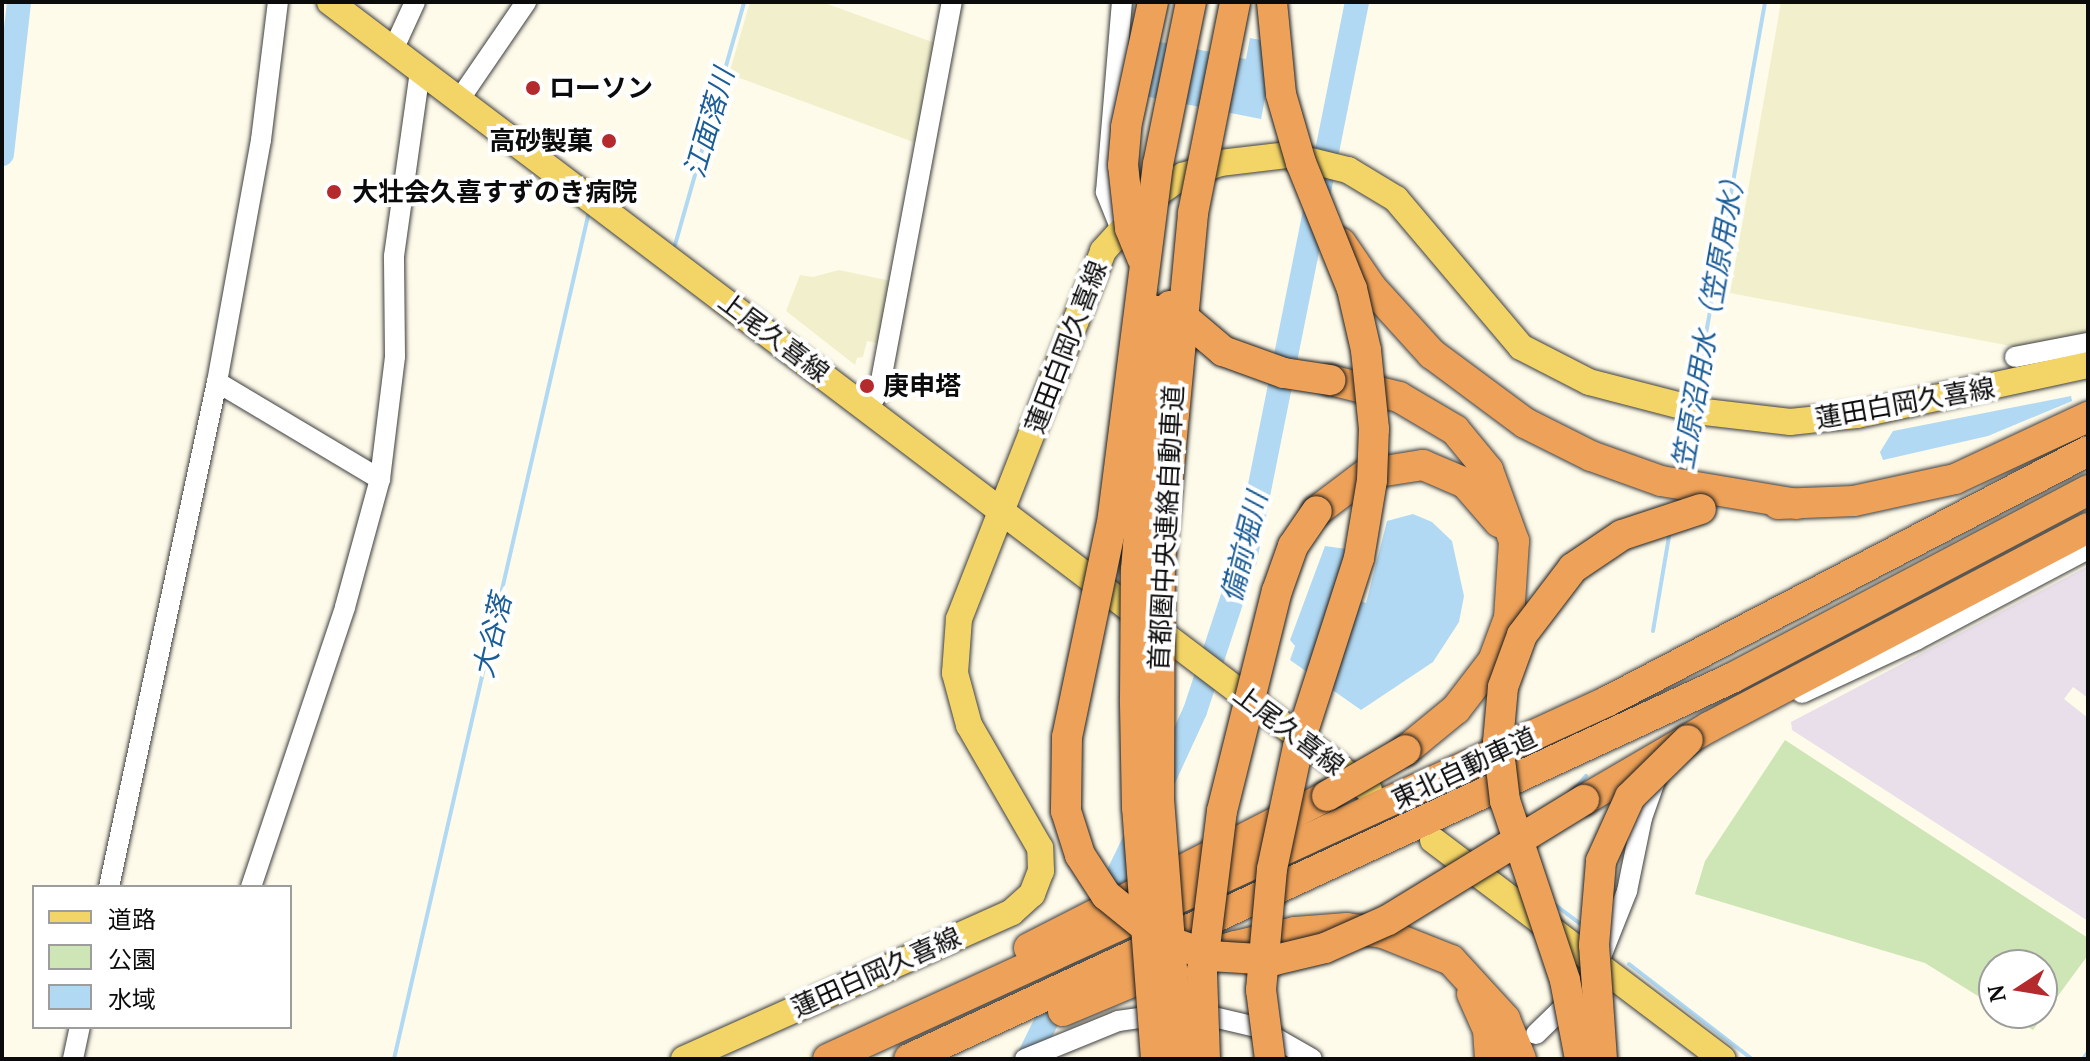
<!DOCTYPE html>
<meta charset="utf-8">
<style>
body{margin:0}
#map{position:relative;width:2090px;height:1061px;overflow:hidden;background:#fefbea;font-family:"PT Serif","Noto Sans JP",serif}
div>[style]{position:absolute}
.industrial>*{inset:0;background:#e9dfea}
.farmland>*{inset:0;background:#f2f0cc}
.green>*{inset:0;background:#cee6b6}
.water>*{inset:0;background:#b1d9f3}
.stream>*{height:4px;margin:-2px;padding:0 2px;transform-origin:2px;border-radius:2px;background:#b1d9f3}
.river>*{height:24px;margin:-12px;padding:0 12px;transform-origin:12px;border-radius:12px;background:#b1d9f3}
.roads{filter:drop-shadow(0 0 2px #3e3e3e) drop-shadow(0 0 2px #3e3e3e)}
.minor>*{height:20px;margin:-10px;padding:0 10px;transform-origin:10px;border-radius:10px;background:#fff}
.major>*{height:26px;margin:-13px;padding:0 13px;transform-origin:13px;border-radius:13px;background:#f3d466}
.highway>*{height:30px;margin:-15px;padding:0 15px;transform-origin:15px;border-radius:15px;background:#eea158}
.bridges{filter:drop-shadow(0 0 2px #1c1c1c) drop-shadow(0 0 2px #1c1c1c)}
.highway-bridge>*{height:30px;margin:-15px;padding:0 15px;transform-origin:15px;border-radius:15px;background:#eea158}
.dots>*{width:22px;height:22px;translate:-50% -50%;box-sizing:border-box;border:4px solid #fff;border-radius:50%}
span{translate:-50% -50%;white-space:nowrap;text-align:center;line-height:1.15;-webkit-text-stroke:8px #fff;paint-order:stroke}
.poi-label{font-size:26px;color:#0b0b0b;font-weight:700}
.left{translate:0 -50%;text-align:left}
.right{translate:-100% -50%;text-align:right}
.street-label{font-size:26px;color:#0b0b0b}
.water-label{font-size:28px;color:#1b5d97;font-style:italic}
.frame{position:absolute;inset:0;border:4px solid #0b0b0b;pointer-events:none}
.legend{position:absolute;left:32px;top:885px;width:260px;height:144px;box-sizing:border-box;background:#fff;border:2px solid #9d9d9d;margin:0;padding:10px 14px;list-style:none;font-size:24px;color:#0b0b0b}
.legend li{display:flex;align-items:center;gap:16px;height:40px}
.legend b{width:40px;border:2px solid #9d9d9d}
.north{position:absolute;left:1978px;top:949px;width:80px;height:80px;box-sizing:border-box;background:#fff;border:2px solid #9d9d9d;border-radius:50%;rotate:258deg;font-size:22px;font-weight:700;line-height:32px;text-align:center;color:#0b0b0b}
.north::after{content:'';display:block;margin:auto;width:28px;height:36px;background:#b52a2d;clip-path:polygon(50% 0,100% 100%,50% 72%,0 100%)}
</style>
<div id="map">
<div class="industrial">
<div style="clip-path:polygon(2088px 566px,2088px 698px,2073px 687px,2064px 699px,2088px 718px,2088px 921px,1792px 730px,1791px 722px)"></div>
</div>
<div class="farmland">
<div style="clip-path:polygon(750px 2px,822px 2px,935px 43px,916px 143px,729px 74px)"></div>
<div style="clip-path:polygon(1781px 2px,2088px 2px,2088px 332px,2016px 347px,1730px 293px)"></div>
<div style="clip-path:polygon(839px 270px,891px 281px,878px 343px,867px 341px,863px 357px,857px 358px,855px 365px,786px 311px,800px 275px,813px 277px)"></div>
</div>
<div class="green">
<div style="clip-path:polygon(1785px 740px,2088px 938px,2088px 955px,2033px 1030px,2005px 1013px,2042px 1013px,2042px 965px,1994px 965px,1994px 1006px,1925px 963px,1695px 894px,1705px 861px)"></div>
</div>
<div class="water">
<div style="clip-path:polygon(1250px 38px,1276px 43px,1261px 119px,1144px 96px,1155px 41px,1246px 59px)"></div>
<div style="clip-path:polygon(2071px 396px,2072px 401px,1988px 436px,1883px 460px,1880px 452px,1893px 431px)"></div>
<div style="clip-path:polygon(1413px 514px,1432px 522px,1452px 541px,1464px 596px,1459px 622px,1433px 662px,1361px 710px,1290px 660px,1295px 646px,1290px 640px,1325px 546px,1354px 550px,1342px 594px,1366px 603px,1387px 521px)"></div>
</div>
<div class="stream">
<div style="left:675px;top:245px;width:253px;rotate:-74.1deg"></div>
<div style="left:1694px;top:401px;width:405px;rotate:-79.9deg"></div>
<div style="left:1681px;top:472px;width:56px;rotate:-79.7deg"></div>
<div style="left:1653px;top:631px;width:101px;rotate:-80.4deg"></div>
<div style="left:1573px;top:791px;width:20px;rotate:-49deg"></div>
<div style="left:1554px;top:904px;width:38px;rotate:37deg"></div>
<div style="left:1629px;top:964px;width:155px;rotate:37.7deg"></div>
<div style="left:394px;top:1059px;width:869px;rotate:-77.04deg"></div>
<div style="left:2083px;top:1059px;width:9px;rotate:-54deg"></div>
</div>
<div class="river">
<div style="left:2px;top:154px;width:153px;rotate:-83.6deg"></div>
<div style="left:1160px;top:787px;width:84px;rotate:-65.3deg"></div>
<div style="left:1195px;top:711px;width:159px;rotate:-71.7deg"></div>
<div style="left:1245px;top:560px;width:569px;rotate:-78.65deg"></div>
<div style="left:1028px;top:1059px;width:254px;rotate:-64deg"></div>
</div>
<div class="roads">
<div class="minor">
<div style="left:393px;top:50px;width:53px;rotate:-65.4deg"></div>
<div style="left:459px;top:100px;width:119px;rotate:-55.6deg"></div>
<div style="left:1120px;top:227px;width:38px;rotate:-112deg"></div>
<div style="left:1106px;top:192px;width:191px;rotate:-85.2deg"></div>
<div style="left:2015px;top:357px;width:74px;rotate:-10.9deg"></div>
<div style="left:217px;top:382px;width:190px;rotate:30.8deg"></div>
<div style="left:868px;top:408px;width:20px;rotate:-57deg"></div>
<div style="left:879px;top:391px;width:396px;rotate:-79.4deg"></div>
<div style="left:1802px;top:693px;width:126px;rotate:-24.9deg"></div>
<div style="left:1916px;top:640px;width:195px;rotate:-27.9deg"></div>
<div style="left:109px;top:887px;width:516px;rotate:-77.93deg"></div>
<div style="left:217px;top:382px;width:246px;rotate:-79.7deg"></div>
<div style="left:261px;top:140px;width:139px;rotate:-83deg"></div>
<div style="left:251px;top:887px;width:295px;rotate:-71.4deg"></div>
<div style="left:345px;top:607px;width:133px;rotate:-74.7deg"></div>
<div style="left:380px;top:479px;width:124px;rotate:-83deg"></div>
<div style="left:395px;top:356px;width:100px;rotate:-90.6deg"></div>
<div style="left:394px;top:256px;width:187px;rotate:-82deg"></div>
<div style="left:1598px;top:964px;width:79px;rotate:-68.3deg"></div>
<div style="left:1627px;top:891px;width:75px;rotate:-78.4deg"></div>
<div style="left:1642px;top:818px;width:42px;rotate:-70.7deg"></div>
<div style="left:1536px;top:1034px;width:54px;rotate:-44.3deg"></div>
<div style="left:73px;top:1059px;width:33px;rotate:-78deg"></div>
<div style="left:1025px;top:1059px;width:100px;rotate:-22.2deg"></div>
<div style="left:1118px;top:1021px;width:71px;rotate:-8.1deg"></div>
<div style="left:1188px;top:1011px;width:70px;rotate:13.2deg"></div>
<div style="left:1256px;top:1027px;width:64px;rotate:29.7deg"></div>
</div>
<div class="major">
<div style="left:330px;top:2px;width:1304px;rotate:37.18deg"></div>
<div style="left:1433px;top:840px;width:363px;rotate:37.1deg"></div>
<div style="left:684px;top:1059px;width:359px;rotate:-24.1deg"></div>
<div style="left:1012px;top:912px;width:27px;rotate:-42deg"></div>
<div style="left:1032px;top:894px;width:25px;rotate:-69deg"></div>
<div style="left:1041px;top:871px;width:23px;rotate:-92deg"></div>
<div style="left:1040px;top:848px;width:142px;rotate:-120deg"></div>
<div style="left:969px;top:725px;width:54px;rotate:-105.1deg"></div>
<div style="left:955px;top:673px;width:54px;rotate:-85.8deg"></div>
<div style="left:959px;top:619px;width:395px;rotate:-68.6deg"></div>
<div style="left:1103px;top:251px;width:72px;rotate:-47.8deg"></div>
<div style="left:1151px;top:198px;width:39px;rotate:-35deg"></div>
<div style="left:1183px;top:176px;width:39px;rotate:-19deg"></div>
<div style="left:1220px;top:163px;width:67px;rotate:-6.8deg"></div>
<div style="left:1287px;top:155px;width:63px;rotate:13.8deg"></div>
<div style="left:1348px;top:170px;width:56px;rotate:31.1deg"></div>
<div style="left:1396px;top:199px;width:194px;rotate:49.8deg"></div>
<div style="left:1521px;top:347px;width:76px;rotate:27.2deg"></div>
<div style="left:1589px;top:382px;width:120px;rotate:14.5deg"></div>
<div style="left:1705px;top:412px;width:86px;rotate:6.7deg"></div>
<div style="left:1790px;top:422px;width:67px;rotate:-6deg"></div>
<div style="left:1857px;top:415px;width:236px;rotate:-12.2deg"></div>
</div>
<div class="highway">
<div style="left:1341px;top:243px;width:53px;rotate:55.7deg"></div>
<div style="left:1371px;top:287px;width:91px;rotate:47.7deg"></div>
<div style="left:1432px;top:354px;width:116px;rotate:36.6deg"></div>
<div style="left:1525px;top:423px;width:74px;rotate:26.6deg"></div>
<div style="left:1591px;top:456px;width:74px;rotate:19.7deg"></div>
<div style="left:1661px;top:481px;width:138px;rotate:9.6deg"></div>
<div style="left:1330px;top:380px;width:71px;rotate:13.8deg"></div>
<div style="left:1399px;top:397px;width:65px;rotate:30.5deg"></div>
<div style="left:1455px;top:430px;width:52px;rotate:50.5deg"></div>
<div style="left:1488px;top:470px;width:76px;rotate:69.9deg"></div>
<div style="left:1514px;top:541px;width:77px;rotate:93.7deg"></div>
<div style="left:1509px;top:618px;width:46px;rotate:110.4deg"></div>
<div style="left:1493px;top:661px;width:61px;rotate:127.6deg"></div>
<div style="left:1456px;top:709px;width:65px;rotate:140.6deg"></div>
<div style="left:1778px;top:504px;width:76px;rotate:-2.3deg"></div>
<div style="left:1854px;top:501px;width:103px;rotate:-12.3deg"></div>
<div style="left:1955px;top:479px;width:147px;rotate:-25deg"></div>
<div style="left:1317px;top:511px;width:61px;rotate:-37.1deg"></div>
<div style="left:1366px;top:474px;width:58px;rotate:-9deg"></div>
<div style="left:1423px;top:465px;width:46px;rotate:23.2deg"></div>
<div style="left:1465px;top:483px;width:52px;rotate:48.9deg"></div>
<div style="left:1584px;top:800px;width:145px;rotate:-30.3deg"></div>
<div style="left:1709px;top:727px;width:428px;rotate:-27.7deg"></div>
<div style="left:1029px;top:948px;width:335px;rotate:-27deg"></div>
<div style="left:1472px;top:994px;width:39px;rotate:66deg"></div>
<div style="left:1488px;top:1030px;width:29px;rotate:86deg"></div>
<div style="left:1063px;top:1011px;width:127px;rotate:-22.7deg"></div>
<div style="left:1180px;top:962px;width:57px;rotate:-16.2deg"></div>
<div style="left:1235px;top:946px;width:62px;rotate:-13.1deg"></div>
<div style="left:1295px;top:932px;width:52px;rotate:-4.4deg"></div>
<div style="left:1347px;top:928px;width:36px;rotate:8deg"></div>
<div style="left:1383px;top:933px;width:73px;rotate:21.7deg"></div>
<div style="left:1451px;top:960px;width:80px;rotate:47.5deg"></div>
<div style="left:1505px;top:1019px;width:43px;rotate:68.2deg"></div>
<div style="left:828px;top:1059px;width:858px;rotate:-24.65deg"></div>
<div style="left:1608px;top:701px;width:541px;rotate:-27.51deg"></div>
<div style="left:909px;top:1059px;width:907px;rotate:-24.84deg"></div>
<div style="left:1732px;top:678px;width:403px;rotate:-27.8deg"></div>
</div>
</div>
<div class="bridges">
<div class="highway-bridge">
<div style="left:1191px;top:2px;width:165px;rotate:101.5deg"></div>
<div style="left:1158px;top:164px;width:356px;rotate:97.3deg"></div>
<div style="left:1113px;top:517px;width:225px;rotate:101.8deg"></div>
<div style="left:1067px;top:737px;width:74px;rotate:90.8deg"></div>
<div style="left:1066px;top:811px;width:46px;rotate:72.3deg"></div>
<div style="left:1080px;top:855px;width:48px;rotate:57deg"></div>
<div style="left:1106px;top:895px;width:68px;rotate:39.1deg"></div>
<div style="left:1159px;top:938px;width:54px;rotate:19.4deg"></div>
<div style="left:1210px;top:956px;width:65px;rotate:3.5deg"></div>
<div style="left:1275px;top:960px;width:51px;rotate:-13.5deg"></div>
<div style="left:1325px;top:948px;width:69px;rotate:-24deg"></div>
<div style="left:1388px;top:920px;width:230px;rotate:-31.5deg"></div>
<div style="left:1142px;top:258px;width:32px;rotate:-112deg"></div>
<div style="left:1130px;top:228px;width:63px;rotate:-96.3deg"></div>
<div style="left:1123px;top:165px;width:38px;rotate:-85deg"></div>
<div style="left:1126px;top:127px;width:128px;rotate:-77.8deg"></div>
<div style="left:1170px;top:306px;width:70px;rotate:40.3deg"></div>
<div style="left:1223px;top:351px;width:65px;rotate:19.8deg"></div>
<div style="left:1284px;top:373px;width:47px;rotate:8.7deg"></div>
<div style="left:1327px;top:796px;width:91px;rotate:-30.2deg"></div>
<div style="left:1156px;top:1059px;width:252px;rotate:-94.3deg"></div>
<div style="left:1137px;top:808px;width:109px;rotate:-91.1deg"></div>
<div style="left:1135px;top:699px;width:129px;rotate:-89.6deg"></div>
<div style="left:1136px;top:570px;width:260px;rotate:-85.4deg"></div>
<div style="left:1179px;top:1059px;width:260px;rotate:-94.4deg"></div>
<div style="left:1159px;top:800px;width:237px;rotate:-89.8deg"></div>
<div style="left:1160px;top:563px;width:352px;rotate:-84.6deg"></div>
<div style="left:1193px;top:213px;width:215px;rotate:-78.7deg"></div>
<div style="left:1205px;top:1059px;width:88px;rotate:-92deg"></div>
<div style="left:1202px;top:971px;width:161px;rotate:-82.9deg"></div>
<div style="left:1222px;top:811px;width:227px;rotate:-76deg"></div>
<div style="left:1277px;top:591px;width:48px;rotate:-70.4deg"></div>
<div style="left:1293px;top:546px;width:42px;rotate:-55.6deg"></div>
<div style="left:1270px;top:1059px;width:70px;rotate:-97.4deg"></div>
<div style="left:1261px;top:990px;width:121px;rotate:-84.8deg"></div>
<div style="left:1272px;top:869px;width:125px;rotate:-78deg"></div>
<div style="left:1298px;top:747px;width:199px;rotate:-72.1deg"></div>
<div style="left:1359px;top:558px;width:79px;rotate:-80.5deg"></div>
<div style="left:1372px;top:480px;width:51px;rotate:-87.8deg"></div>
<div style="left:1374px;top:429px;width:79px;rotate:-95.8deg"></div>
<div style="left:1366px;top:350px;width:63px;rotate:-102.9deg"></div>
<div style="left:1352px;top:289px;width:136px;rotate:-112deg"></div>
<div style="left:1301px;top:163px;width:72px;rotate:-106.2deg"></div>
<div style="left:1281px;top:94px;width:92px;rotate:-95.6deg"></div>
<div style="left:1580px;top:1059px;width:80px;rotate:-100.8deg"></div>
<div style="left:1565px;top:980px;width:189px;rotate:-108.5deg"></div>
<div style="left:1505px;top:801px;width:59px;rotate:-96.8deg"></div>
<div style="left:1498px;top:742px;width:55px;rotate:-84.8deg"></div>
<div style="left:1503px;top:687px;width:55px;rotate:-69.9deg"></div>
<div style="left:1522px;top:635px;width:84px;rotate:-52.7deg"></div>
<div style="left:1573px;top:568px;width:59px;rotate:-34deg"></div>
<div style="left:1622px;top:535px;width:83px;rotate:-18.2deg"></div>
<div style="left:1602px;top:1059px;width:114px;rotate:-94deg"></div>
<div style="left:1594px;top:945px;width:84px;rotate:-85.2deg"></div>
<div style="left:1601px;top:861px;width:70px;rotate:-65.6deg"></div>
<div style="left:1630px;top:797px;width:81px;rotate:-44.5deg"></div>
</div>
</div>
<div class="dots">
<div style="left:533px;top:88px;background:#b52a2d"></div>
<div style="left:609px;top:141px;background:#b52a2d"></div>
<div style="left:334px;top:192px;background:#b52a2d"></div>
<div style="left:867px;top:386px;background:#b52a2d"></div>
</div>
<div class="poi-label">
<span class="left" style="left:549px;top:88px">ローソン</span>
<span class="right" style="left:593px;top:141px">高砂製菓</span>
<span class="left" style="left:352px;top:192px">大壮会久喜すずのき病院</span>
<span class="left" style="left:883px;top:386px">庚申塔</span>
</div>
<div class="street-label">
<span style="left:774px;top:337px;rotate:37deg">上尾久喜線</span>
<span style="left:1066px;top:347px;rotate:-69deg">蓮田白岡久喜線</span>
<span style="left:1905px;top:403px;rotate:-10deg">蓮田白岡久喜線</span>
<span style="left:1166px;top:528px;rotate:-87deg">首都圏中央連絡自動車道</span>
<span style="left:1289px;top:730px;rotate:37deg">上尾久喜線</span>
<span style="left:1464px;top:768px;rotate:-25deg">東北自動車道</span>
<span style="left:876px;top:972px;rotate:-24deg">蓮田白岡久喜線</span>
</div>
<div class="water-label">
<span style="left:709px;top:123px;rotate:-74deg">江面落川</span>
<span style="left:1709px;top:317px;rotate:-80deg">笠原沼用水（笠原用水）</span>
<span style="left:1244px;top:547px;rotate:-76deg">備前堀川</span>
<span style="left:492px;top:636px;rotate:-77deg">大谷落</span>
</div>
<div class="frame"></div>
<ul class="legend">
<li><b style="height:10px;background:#f3d466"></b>道路</li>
<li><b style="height:22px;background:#cee6b6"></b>公園</li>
<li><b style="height:22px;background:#b1d9f3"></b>水域</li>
</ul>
<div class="north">N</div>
</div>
